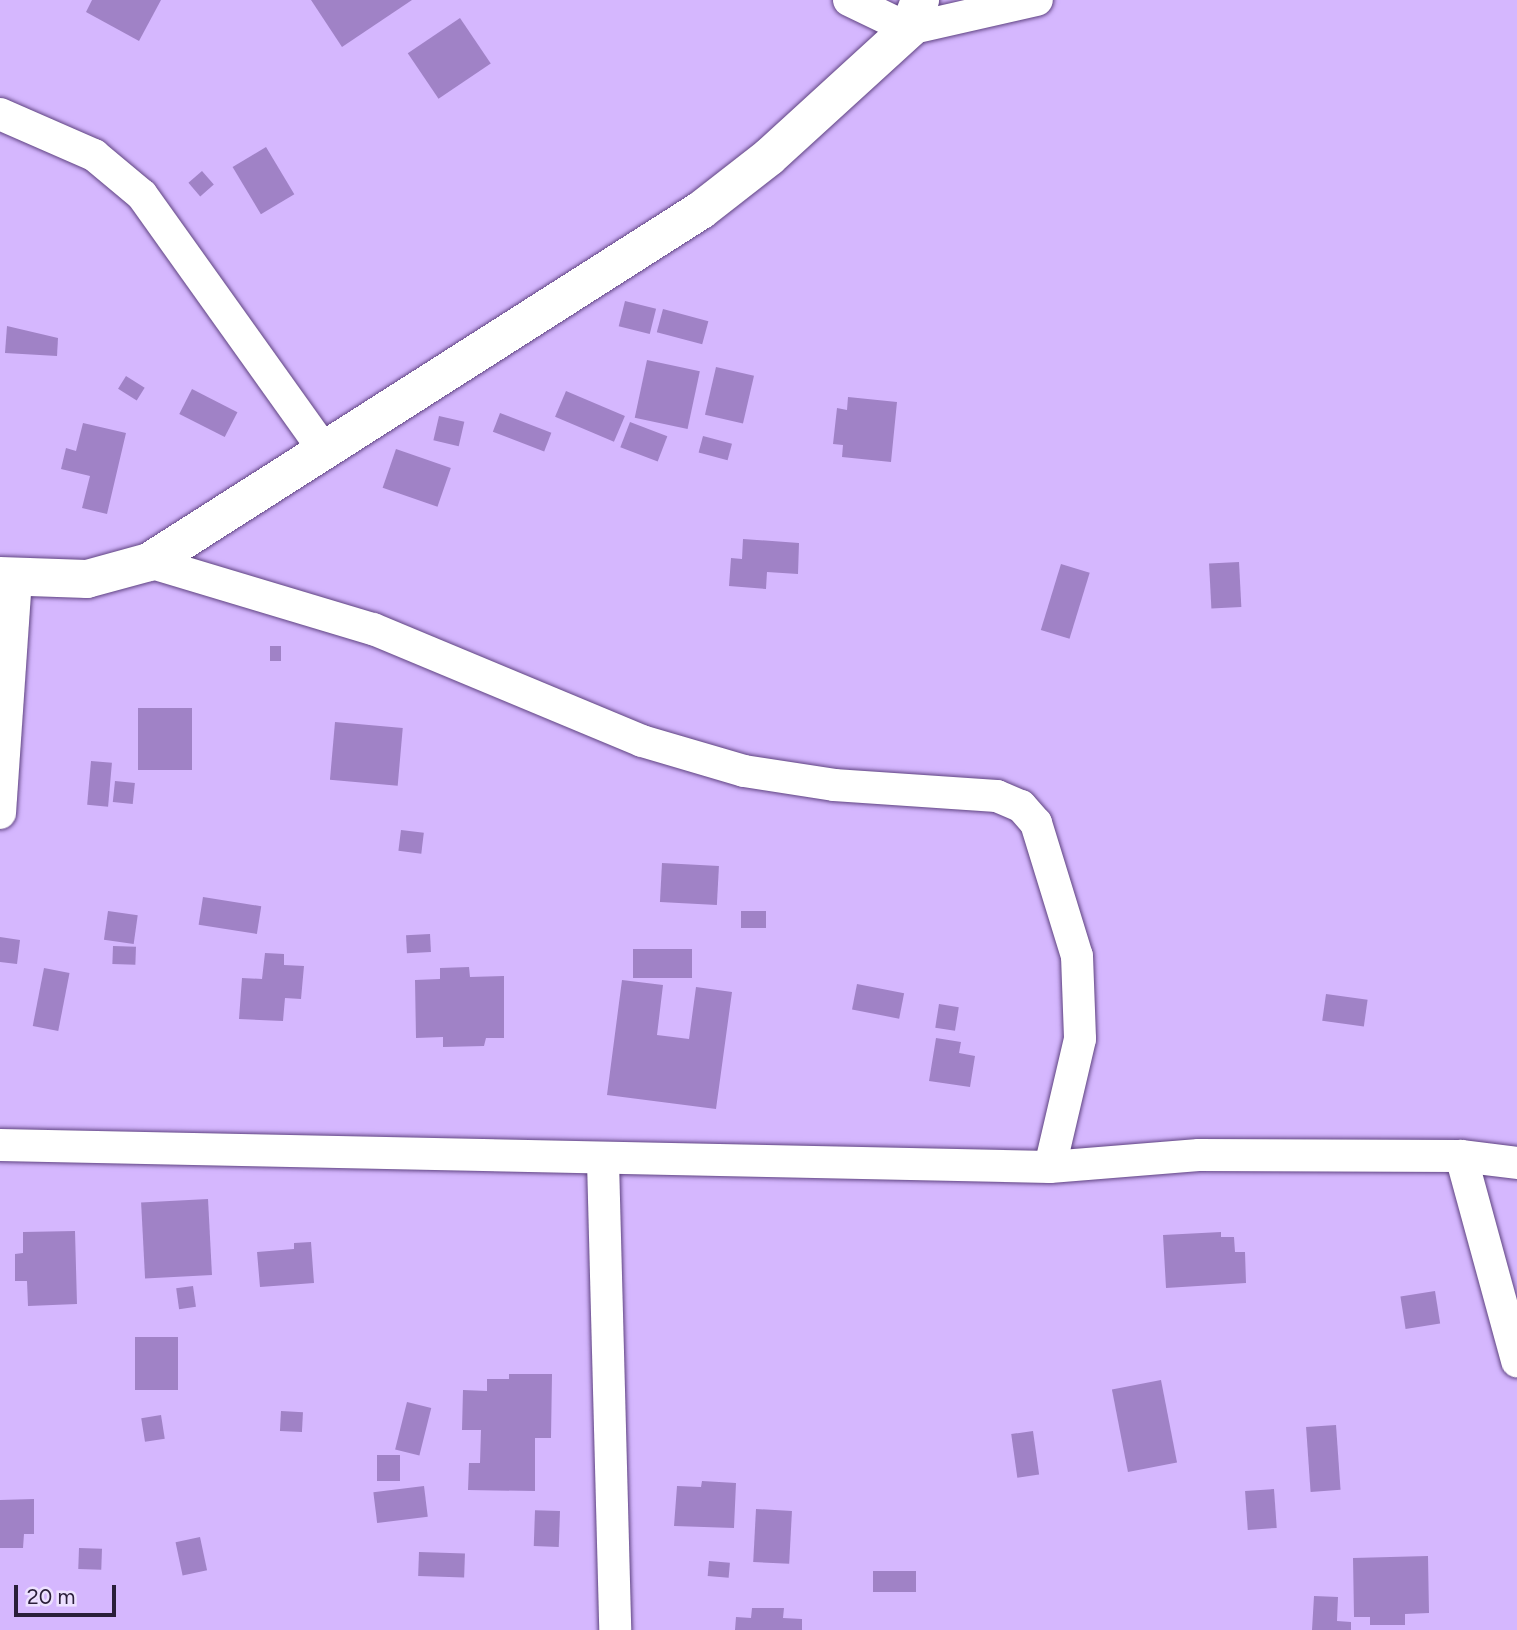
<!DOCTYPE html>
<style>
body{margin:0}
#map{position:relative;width:1517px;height:1630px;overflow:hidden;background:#d5b7fe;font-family:Figtree,sans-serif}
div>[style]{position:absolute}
.building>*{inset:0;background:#a082c6;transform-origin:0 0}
.roads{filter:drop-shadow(0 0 2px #5f4381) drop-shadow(0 0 2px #5f4381)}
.street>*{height:32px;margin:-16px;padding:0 16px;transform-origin:16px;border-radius:16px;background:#fff}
.secondary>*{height:38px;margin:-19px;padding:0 19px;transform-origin:19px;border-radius:19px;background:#fff}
span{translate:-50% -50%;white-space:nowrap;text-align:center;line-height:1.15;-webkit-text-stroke:7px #ede1ff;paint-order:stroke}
.scale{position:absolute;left:14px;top:1585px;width:102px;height:32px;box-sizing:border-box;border:4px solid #2a1e39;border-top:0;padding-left:9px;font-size:21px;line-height:24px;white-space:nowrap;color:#2a1e39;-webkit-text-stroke:5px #ede1ff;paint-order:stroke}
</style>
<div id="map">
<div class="building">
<div style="clip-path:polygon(92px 0,161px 0,139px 41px,86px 12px)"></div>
<div style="clip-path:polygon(311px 0,412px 0,342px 47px)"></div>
<div style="left:460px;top:18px;width:55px;height:63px;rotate:56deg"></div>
<div style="left:266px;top:147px;width:55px;height:39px;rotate:59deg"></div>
<div style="left:202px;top:171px;width:18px;height:18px;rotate:49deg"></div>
<div style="left:625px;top:301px;width:32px;height:26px;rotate:14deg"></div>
<div style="left:663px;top:309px;width:47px;height:24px;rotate:15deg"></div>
<div style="clip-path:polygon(7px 326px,58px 338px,57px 356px,5px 353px)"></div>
<div style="left:647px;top:360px;width:54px;height:59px;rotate:12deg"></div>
<div style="left:716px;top:367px;width:39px;height:49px;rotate:13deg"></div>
<div style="left:126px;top:376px;width:22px;height:15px;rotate:32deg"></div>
<div style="left:192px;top:389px;width:51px;height:28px;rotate:27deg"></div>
<div style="left:566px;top:391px;width:64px;height:28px;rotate:23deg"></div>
<div style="clip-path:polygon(848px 397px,897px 402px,891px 462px,842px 457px,843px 445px,833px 444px,837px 408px,847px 410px)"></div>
<div style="left:500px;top:413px;width:55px;height:20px;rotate:21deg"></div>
<div style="left:439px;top:416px;width:26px;height:25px;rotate:13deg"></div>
<div style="left:630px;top:422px;width:40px;height:27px;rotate:21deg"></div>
<div style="clip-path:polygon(83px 423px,126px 433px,107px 514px,82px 508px,90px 476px,61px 469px,66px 448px,76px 451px)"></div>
<div style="left:703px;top:436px;width:30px;height:17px;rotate:15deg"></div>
<div style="left:396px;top:449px;width:58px;height:41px;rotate:19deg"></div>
<div style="clip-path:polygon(743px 539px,799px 543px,798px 574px,767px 572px,766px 589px,729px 586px,731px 558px,742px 559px)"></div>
<div style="left:1239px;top:562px;width:45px;height:30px;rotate:87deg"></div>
<div style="left:1061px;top:564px;width:30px;height:69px;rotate:17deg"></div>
<div style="left:270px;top:646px;width:11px;height:15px"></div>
<div style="left:192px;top:708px;width:62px;height:54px;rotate:90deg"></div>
<div style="left:335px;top:722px;width:68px;height:58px;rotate:5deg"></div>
<div style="left:91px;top:761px;width:21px;height:44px;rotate:5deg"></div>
<div style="left:115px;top:781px;width:20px;height:21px;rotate:6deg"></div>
<div style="left:401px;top:830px;width:23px;height:21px;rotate:7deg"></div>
<div style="left:662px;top:863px;width:57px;height:39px;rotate:3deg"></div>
<div style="left:203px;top:897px;width:59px;height:28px;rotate:9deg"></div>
<div style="left:108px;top:911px;width:30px;height:29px;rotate:8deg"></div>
<div style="left:766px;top:911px;width:17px;height:25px;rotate:90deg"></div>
<div style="left:430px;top:934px;width:18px;height:24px;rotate:87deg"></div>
<div style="clip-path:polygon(0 937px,20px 940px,17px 964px,0 962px)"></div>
<div style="left:113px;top:946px;width:23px;height:18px;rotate:2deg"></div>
<div style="left:633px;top:949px;width:59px;height:29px"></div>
<div style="clip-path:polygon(265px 953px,284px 954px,284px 965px,304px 966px,301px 999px,285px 998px,283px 1021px,239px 1019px,242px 978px,262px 979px)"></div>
<div style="clip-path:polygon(469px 967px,470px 977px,504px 976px,504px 1038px,486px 1038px,484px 1046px,443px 1047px,443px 1037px,416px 1038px,415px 980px,440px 979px,440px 968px)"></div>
<div style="left:44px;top:968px;width:26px;height:59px;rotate:11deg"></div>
<div style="clip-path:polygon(622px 980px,663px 985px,657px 1035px,689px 1039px,696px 987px,732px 992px,716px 1109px,607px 1095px)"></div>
<div style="left:857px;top:984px;width:48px;height:26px;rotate:11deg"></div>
<div style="left:1326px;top:994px;width:42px;height:27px;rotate:8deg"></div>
<div style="left:939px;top:1004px;width:20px;height:24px;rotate:9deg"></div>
<div style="clip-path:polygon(936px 1038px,961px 1042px,959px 1053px,975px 1056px,970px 1087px,929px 1081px)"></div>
<div style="left:208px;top:1199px;width:76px;height:67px;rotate:87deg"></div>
<div style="clip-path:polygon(75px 1231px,77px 1304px,28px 1306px,27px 1281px,15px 1281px,15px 1254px,23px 1253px,23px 1232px)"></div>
<div style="clip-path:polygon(1221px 1232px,1221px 1237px,1234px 1237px,1235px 1252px,1245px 1252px,1246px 1283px,1166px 1288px,1163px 1235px)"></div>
<div style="clip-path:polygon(311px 1242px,314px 1283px,260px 1287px,257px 1252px,294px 1249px,294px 1243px)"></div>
<div style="left:193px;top:1286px;width:21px;height:17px;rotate:82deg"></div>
<div style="left:1435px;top:1291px;width:33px;height:35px;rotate:81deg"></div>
<div style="left:135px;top:1337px;width:43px;height:53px"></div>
<div style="clip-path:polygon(509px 1374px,552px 1374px,551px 1438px,535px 1438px,535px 1491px,468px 1490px,469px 1463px,480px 1463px,481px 1430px,462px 1430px,463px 1390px,487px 1391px,487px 1379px,509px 1379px)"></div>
<div style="left:1161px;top:1380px;width:84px;height:50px;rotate:79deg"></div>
<div style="left:407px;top:1402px;width:25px;height:49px;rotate:14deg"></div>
<div style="left:281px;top:1411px;width:22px;height:20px;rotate:3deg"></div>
<div style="left:161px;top:1415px;width:24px;height:20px;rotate:81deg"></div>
<div style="left:1336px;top:1425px;width:65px;height:30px;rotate:86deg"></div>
<div style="left:1033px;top:1431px;width:44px;height:22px;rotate:82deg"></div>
<div style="left:377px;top:1455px;width:23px;height:26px"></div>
<div style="clip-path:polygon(702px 1481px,736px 1483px,734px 1528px,674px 1526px,677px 1486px,701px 1487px)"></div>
<div style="left:424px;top:1486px;width:31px;height:51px;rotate:83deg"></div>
<div style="left:1274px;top:1489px;width:39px;height:29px;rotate:86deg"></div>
<div style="clip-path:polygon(34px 1499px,34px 1534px,24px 1534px,23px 1548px,0 1548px,0 1500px)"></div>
<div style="left:756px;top:1509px;width:36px;height:53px;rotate:3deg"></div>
<div style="left:560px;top:1511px;width:36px;height:25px;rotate:92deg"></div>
<div style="left:200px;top:1537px;width:34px;height:25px;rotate:78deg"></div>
<div style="left:79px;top:1548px;width:23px;height:21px;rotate:2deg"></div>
<div style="left:419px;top:1552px;width:46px;height:24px;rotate:2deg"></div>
<div style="clip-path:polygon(1428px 1556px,1429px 1613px,1405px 1614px,1405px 1625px,1370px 1625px,1370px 1617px,1354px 1617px,1353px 1558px)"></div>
<div style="left:709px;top:1561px;width:21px;height:15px;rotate:5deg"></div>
<div style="left:873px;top:1571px;width:43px;height:21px"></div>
<div style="clip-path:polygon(1314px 1596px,1338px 1597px,1337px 1621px,1351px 1622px,1351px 1630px,1312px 1630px)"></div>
<div style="clip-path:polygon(752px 1608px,784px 1608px,783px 1618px,802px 1619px,802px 1630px,735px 1630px,736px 1617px,751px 1618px)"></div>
</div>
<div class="roads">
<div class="street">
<div style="left:849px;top:0;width:67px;rotate:25.8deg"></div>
<div style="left:909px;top:29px;width:131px;rotate:-12.8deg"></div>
<div style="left:0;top:114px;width:103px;rotate:23.6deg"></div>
<div style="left:94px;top:155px;width:62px;rotate:39.8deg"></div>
<div style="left:142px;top:195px;width:313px;rotate:54.5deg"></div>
<div style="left:149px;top:562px;width:234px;rotate:16.7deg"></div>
<div style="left:373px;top:629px;width:291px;rotate:22.6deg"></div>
<div style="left:642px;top:741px;width:106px;rotate:16.4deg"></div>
<div style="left:744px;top:771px;width:91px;rotate:8.8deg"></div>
<div style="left:834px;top:785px;width:163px;rotate:3.9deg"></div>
<div style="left:997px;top:796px;width:26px;rotate:23deg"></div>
<div style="left:1021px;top:806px;width:23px;rotate:49deg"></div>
<div style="left:1036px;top:823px;width:139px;rotate:72.9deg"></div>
<div style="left:1077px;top:956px;width:83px;rotate:87.9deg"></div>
<div style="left:1080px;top:1039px;width:131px;rotate:103.2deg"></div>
<div style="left:0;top:813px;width:236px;rotate:-86.1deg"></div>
<div style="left:0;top:1145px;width:1050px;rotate:1.2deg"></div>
<div style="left:1050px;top:1167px;width:149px;rotate:-4.6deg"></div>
<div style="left:1199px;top:1155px;width:262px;rotate:0.2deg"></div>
<div style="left:1461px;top:1156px;width:56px;rotate:7.1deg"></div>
<div style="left:1461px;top:1156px;width:213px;rotate:74.7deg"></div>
<div style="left:603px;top:1161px;width:469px;rotate:88.5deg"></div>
</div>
<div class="secondary">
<div style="left:0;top:576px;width:87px;rotate:2deg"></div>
<div style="left:87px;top:579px;width:64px;rotate:-15.3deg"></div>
<div style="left:149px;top:562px;width:655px;rotate:-32.52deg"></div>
<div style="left:701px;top:210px;width:86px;rotate:-37.9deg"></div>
<div style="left:769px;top:157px;width:190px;rotate:-42.4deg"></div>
<div style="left:909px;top:29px;width:31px;rotate:-69deg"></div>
</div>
</div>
<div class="scale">20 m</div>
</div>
